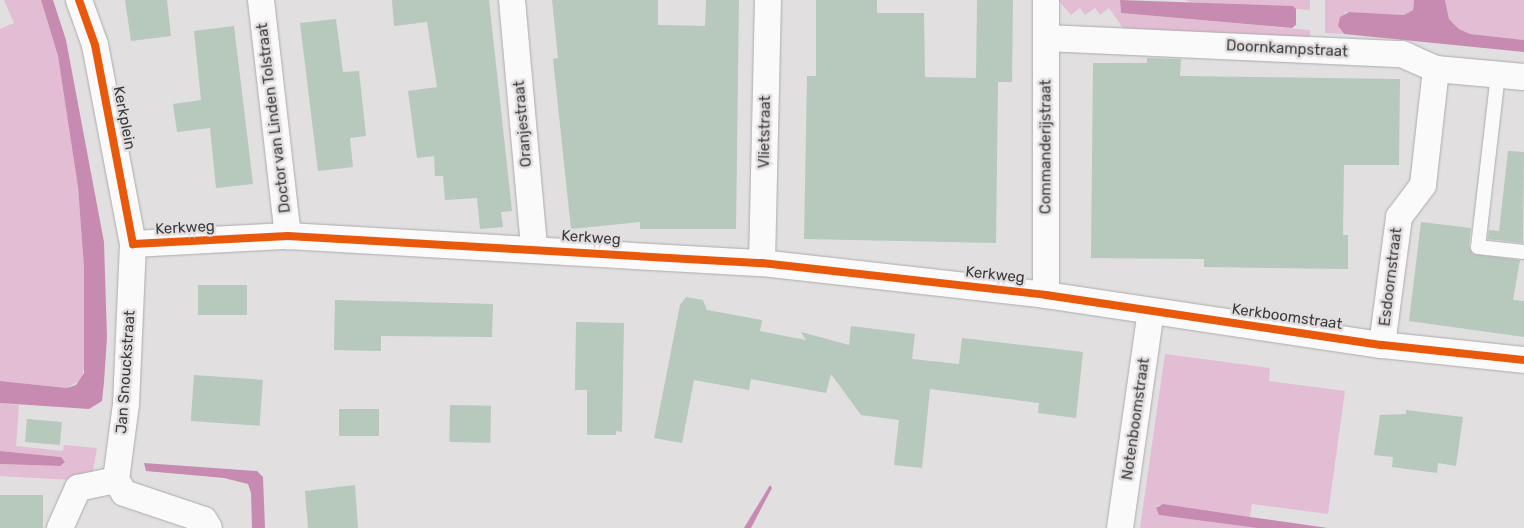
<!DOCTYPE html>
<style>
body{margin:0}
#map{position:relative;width:1524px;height:528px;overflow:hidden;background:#e1dfe0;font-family:Rubik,sans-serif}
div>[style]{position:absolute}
.green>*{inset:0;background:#e3bdd4}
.water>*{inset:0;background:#c78bb2}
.building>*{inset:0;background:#b7c8bd;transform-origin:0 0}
.roads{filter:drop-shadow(0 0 1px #adabac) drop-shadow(0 0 1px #adabac)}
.lane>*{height:14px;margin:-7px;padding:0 7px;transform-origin:7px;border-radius:7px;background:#fafafa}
.street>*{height:26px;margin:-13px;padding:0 13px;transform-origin:13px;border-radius:13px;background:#fafafa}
.cycleway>*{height:8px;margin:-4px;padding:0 4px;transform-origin:4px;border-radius:4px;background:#e8590c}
span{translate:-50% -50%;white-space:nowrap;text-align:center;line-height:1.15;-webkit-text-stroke:5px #e2dee0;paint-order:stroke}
.street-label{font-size:15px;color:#3c3b3c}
</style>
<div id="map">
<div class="green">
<div style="clip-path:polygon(4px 0,41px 0,58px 56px,65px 98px,78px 187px,84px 268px,85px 360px,82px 379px,67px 388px,0 381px,0 29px,14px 23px)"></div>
<div style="clip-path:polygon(1058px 0,1120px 0,1121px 13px,1310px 30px,1310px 42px,1127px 34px,1109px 8px,1100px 15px,1095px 8px,1085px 15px,1080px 8px,1071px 15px)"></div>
<div style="clip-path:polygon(1185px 0,1310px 0,1310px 10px,1190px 2px)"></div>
<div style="clip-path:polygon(1325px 0,1414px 0,1413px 10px,1404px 15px,1345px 12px,1339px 29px,1344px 34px,1325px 33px)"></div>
<div style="clip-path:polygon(1445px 0,1524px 0,1524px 40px,1470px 34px,1459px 29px,1449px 19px)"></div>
<div style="clip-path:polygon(1165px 354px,1270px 368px,1269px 381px,1345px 391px,1328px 514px,1252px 504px,1250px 517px,1159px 505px,1156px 508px,1160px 515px,1257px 528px,1140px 528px)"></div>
<div style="clip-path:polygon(0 403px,19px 405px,16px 446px,63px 451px,64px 445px,97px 448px,91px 481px,0 476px,0 464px,60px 466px,61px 457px,0 451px)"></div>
</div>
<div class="water">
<div style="clip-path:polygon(41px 0,53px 0,66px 40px,104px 242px,107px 337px,104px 382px,102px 401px,89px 409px,0 403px,0 381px,67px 388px,76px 385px,84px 373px,84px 268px,78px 187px,58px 56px)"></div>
<div style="clip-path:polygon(1120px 0,1293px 6px,1296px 9px,1296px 25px,1292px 28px,1121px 13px)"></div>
<div style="clip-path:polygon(1414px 0,1445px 0,1449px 19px,1459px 29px,1470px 34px,1524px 40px,1524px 52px,1344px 34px,1338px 26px,1340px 17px,1349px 12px,1404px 15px,1413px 10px)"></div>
<div style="clip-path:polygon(0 451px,61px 457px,65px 462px,60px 466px,0 464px)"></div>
<div style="clip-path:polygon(144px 463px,257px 471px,263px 477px,265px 528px,252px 528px,251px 493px,248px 484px,224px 478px,146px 471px)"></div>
<div style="clip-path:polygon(770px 485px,772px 488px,751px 528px,744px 528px)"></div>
<div style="clip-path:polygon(1163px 504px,1250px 517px,1328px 528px,1257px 528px,1159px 515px,1156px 508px)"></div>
</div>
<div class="building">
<div style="clip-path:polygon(125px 0,167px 0,171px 36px,131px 41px)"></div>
<div style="clip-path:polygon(392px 0,489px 0,512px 211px,501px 212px,503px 227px,480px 229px,477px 198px,445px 200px,443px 176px,435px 176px,434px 156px,417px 158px,408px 91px,437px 87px,427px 22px,394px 26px)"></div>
<div style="clip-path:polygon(552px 0,658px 0,658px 25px,705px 26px,706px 0,739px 0,736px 229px,640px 229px,640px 222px,571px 229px,553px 59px,558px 58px)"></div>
<div style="clip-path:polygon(816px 0,877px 0,877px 13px,924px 13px,925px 77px,976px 78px,977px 0,1013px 0,1012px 82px,998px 82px,996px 243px,804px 239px,807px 76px,816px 76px)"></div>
<div style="clip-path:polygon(336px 19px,343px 72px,359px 71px,366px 136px,350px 138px,353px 167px,318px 171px,300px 23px)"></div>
<div style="clip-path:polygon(234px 26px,253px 184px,216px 188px,210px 128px,177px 132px,173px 104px,201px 100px,194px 31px)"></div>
<div style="clip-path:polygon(1147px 58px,1181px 59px,1180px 76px,1400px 79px,1399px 165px,1344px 165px,1343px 235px,1348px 235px,1348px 269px,1204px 267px,1204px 259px,1091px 258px,1093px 63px,1147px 63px)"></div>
<div style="clip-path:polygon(1508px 151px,1524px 152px,1523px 243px,1488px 239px,1489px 230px,1499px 231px)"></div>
<div style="clip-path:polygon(1421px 222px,1471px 228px,1469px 246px,1473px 254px,1520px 260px,1513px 300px,1524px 301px,1524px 337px,1409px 321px)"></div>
<div style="left:198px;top:285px;width:49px;height:30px"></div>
<div style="clip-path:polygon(686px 297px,703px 300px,707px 310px,762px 320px,760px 331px,806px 340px,801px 332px,849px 345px,851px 326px,915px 334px,912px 359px,959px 364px,962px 338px,1083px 352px,1076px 418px,1038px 413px,1039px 403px,930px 389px,922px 468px,894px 465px,899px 420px,861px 415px,831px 374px,826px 393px,751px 379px,749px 390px,694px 380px,682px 443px,654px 438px,680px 305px)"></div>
<div style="clip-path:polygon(335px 300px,493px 304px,492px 337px,381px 336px,381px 351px,334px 350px)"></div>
<div style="clip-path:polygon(576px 322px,624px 323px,622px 432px,616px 431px,616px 435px,587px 435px,587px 390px,575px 390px)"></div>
<div style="left:194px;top:375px;width:69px;height:46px;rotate:4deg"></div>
<div style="left:450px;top:405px;width:41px;height:37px;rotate:1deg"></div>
<div style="left:339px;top:409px;width:40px;height:27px"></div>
<div style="clip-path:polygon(1406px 410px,1463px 417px,1456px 466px,1438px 463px,1437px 473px,1392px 467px,1393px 457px,1374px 455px,1380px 415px,1406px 414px)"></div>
<div style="left:27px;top:419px;width:35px;height:23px;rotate:5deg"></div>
<div style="clip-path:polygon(355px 485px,358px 528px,308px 528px,305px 491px)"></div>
<div style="left:0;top:495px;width:43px;height:33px"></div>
</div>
<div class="roads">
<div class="lane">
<div style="left:1498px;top:74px;width:174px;rotate:96.6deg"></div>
<div style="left:1478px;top:247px;width:46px;rotate:6.2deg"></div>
</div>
<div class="street">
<div style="left:79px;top:0;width:48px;rotate:70.4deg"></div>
<div style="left:95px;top:45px;width:203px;rotate:79.2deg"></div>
<div style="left:133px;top:244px;width:160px;rotate:92.5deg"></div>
<div style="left:126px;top:404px;width:77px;rotate:97.5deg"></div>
<div style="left:116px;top:480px;width:15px;rotate:58deg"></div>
<div style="left:124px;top:493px;width:84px;rotate:18.6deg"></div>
<div style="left:204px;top:520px;width:9px;rotate:58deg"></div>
<div style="left:261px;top:0;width:238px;rotate:83.5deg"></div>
<div style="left:512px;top:0;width:249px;rotate:84.9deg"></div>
<div style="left:1046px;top:0;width:295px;rotate:90deg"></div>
<div style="left:1046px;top:38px;width:356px;rotate:2.6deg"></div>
<div style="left:1402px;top:54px;width:37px;rotate:24deg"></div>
<div style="left:1436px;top:69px;width:88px;rotate:5.2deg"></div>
<div style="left:133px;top:244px;width:155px;rotate:-3deg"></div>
<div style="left:288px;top:236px;width:475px;rotate:3.3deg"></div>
<div style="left:762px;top:263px;width:286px;rotate:6.4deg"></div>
<div style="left:1046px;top:295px;width:340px;rotate:8.5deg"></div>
<div style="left:1382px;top:345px;width:143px;rotate:6deg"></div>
<div style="left:762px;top:263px;width:263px;rotate:-88.7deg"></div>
<div style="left:1382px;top:345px;width:129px;rotate:-82.4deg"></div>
<div style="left:1399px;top:217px;width:40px;rotate:-53deg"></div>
<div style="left:1423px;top:185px;width:117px;rotate:-83.6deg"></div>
<div style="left:60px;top:528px;width:44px;rotate:-65.8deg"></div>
<div style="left:78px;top:488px;width:39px;rotate:-12deg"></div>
<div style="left:1120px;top:528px;width:219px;rotate:-81.9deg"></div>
</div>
</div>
<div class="cycleway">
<div style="left:79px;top:0;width:48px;rotate:70.4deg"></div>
<div style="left:95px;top:45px;width:203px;rotate:79.2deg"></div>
<div style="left:133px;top:244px;width:155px;rotate:-3deg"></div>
<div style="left:288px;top:236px;width:475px;rotate:3.3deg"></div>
<div style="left:762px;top:263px;width:286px;rotate:6.4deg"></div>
<div style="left:1046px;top:295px;width:340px;rotate:8.5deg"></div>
<div style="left:1382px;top:345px;width:143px;rotate:6deg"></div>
</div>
<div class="street-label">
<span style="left:1287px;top:49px;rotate:3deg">Doornkampstraat</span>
<span style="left:124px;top:118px;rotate:79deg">Kerkplein</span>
<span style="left:274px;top:118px;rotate:-97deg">Doctor van Linden Tolstraat</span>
<span style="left:523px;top:124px;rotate:-95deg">Oranjestraat</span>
<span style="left:765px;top:132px;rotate:-89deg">Vlietstraat</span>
<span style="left:1046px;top:147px;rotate:-90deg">Commanderijstraat</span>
<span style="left:185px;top:228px;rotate:-3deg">Kerkweg</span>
<span style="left:591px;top:238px;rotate:4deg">Kerkweg</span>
<span style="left:995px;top:275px;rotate:6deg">Kerkweg</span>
<span style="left:1391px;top:277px;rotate:-83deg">Esdoornstraat</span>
<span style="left:1287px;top:317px;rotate:8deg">Kerkboomstraat</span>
<span style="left:126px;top:372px;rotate:-86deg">Jan Snouckstraat</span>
<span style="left:1136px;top:419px;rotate:-82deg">Notenboomstraat</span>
</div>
</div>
